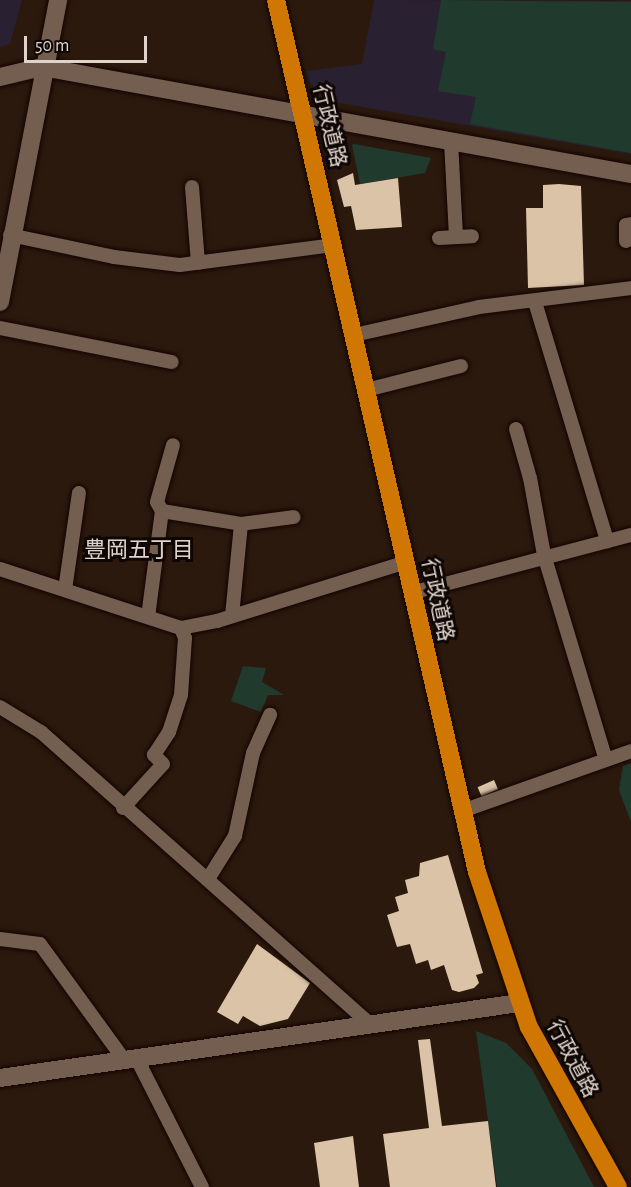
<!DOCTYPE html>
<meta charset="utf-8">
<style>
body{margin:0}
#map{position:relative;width:631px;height:1187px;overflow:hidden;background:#2b190d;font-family:"Alegreya Sans","Noto Sans JP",sans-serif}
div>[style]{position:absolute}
.education>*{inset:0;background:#292131}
.green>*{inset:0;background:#203b2d}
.building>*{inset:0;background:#dac3a7;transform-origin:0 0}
.roads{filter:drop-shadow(0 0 2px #130400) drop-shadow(0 0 2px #130400)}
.street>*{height:14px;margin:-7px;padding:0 7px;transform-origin:7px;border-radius:7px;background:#745e50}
.secondary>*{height:18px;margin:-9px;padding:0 9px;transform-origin:9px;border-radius:9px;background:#745e50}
.highway>*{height:18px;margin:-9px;padding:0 9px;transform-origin:9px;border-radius:9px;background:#d07603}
span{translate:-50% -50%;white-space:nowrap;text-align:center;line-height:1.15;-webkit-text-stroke:6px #0e0603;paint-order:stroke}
.street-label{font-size:21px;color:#e0d3cb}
.neighbourhood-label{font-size:22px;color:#e0d3cb}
.scale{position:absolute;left:24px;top:36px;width:123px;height:27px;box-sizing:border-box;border:3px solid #e0d3cb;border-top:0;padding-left:8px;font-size:18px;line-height:21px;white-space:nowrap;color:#e0d3cb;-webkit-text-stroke:4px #0e0603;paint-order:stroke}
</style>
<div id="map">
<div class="education">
<div style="clip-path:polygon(0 0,22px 0,10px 44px,0 47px)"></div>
<div style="clip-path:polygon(374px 0,631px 1px,631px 154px,329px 101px,310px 83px,306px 71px,362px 64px)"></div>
</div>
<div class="green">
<div style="clip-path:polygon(441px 0,631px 2px,631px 153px,470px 124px,476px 97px,438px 91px,446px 52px,433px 49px)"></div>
<div style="clip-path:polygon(352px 145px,354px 144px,431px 158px,425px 173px,360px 184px)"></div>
<div style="clip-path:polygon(243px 666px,266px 668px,262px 682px,284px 695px,268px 695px,261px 712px,231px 701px)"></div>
<div style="clip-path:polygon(631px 763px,631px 822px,619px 790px,623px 766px)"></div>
<div style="clip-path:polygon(476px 1031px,506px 1043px,532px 1069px,594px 1187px,497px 1187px)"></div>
</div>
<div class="building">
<div style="clip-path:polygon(353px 173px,355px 185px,398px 178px,402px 227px,356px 230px,351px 206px,344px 207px,337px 180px)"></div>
<div style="clip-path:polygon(559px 184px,581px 186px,584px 285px,528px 288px,526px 208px,543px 208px,543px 185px)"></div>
<div style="left:494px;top:780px;width:10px;height:18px;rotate:66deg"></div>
<div style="clip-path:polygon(448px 855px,483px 973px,476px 975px,479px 983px,474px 988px,459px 992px,452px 990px,444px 965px,431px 970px,428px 960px,416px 964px,410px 944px,397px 947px,387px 915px,399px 911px,395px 897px,408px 893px,405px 880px,419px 876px,420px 863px)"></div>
<div style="clip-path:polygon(257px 944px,310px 983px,288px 1019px,260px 1026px,243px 1016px,238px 1024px,217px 1012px)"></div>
<div style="clip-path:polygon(430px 1039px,442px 1126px,488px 1121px,496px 1187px,390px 1187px,383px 1134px,429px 1128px,418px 1040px)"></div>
<div style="clip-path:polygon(353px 1136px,359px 1187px,320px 1187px,314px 1143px)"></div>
</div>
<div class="roads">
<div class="street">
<div style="left:451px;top:141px;width:96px;rotate:87deg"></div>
<div style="left:192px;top:187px;width:76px;rotate:85.5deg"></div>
<div style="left:10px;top:235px;width:106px;rotate:11.9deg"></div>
<div style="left:114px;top:257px;width:66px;rotate:6.9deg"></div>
<div style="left:180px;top:265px;width:154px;rotate:-7.4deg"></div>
<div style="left:439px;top:238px;width:33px;rotate:-3deg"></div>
<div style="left:626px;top:241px;width:16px;rotate:-90deg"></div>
<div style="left:626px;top:225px;width:5px;rotate:-11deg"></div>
<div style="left:535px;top:302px;width:250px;rotate:73.2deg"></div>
<div style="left:0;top:328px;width:175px;rotate:11.2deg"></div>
<div style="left:354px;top:335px;width:128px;rotate:-12.6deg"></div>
<div style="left:479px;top:307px;width:153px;rotate:-7.1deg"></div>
<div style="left:366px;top:390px;width:98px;rotate:-14.2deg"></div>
<div style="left:516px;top:429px;width:51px;rotate:74.1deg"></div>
<div style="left:530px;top:478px;width:78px;rotate:79.7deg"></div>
<div style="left:544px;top:555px;width:214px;rotate:73.2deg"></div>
<div style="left:162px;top:511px;width:10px;rotate:-119deg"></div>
<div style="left:157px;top:502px;width:59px;rotate:-74.3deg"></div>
<div style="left:241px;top:524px;width:53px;rotate:-7.5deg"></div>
<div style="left:0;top:569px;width:190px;rotate:18.1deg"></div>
<div style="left:181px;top:628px;width:37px;rotate:-11deg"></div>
<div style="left:217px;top:621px;width:198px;rotate:-17.3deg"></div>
<div style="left:65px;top:590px;width:98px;rotate:-81.8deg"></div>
<div style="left:411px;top:593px;width:228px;rotate:-14.8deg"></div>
<div style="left:148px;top:617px;width:107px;rotate:-82.5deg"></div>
<div style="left:162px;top:511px;width:80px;rotate:9.3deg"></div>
<div style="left:241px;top:524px;width:92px;rotate:95.6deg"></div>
<div style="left:0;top:707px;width:48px;rotate:31.4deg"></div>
<div style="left:41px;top:732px;width:441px;rotate:41.6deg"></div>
<div style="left:123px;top:808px;width:59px;rotate:-47.7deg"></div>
<div style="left:163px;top:764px;width:13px;rotate:-135deg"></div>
<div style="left:154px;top:755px;width:27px;rotate:-57deg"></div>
<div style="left:169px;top:732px;width:39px;rotate:-72deg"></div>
<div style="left:181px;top:695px;width:57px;rotate:-86deg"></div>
<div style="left:185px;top:638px;width:11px;rotate:-112deg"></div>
<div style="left:462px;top:811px;width:179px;rotate:-19.5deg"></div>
<div style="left:208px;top:879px;width:51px;rotate:-57.9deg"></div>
<div style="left:235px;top:836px;width:85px;rotate:-77.8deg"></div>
<div style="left:253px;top:753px;width:42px;rotate:-65.9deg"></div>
<div style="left:0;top:939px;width:40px;rotate:7.1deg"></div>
<div style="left:40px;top:944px;width:145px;rotate:54deg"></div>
<div style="left:137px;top:1059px;width:144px;rotate:63.1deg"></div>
</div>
<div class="secondary">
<div style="left:0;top:77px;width:43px;rotate:-13.4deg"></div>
<div style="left:42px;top:67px;width:599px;rotate:10.3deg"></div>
<div style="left:0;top:302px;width:308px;rotate:-79.1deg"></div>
<div style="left:0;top:1078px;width:524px;rotate:-8.22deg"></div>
</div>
<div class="highway">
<div style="left:276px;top:0;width:895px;rotate:77.02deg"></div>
<div style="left:477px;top:872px;width:163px;rotate:71.5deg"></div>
<div style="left:529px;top:1027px;width:183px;rotate:60.9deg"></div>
</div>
</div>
<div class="street-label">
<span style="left:329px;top:126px;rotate:77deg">行政道路</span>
<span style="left:437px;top:600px;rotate:78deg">行政道路</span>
<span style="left:572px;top:1059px;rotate:62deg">行政道路</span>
</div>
<div class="neighbourhood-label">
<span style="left:139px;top:551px">豊岡五丁目</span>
</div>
<div class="scale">50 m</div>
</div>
